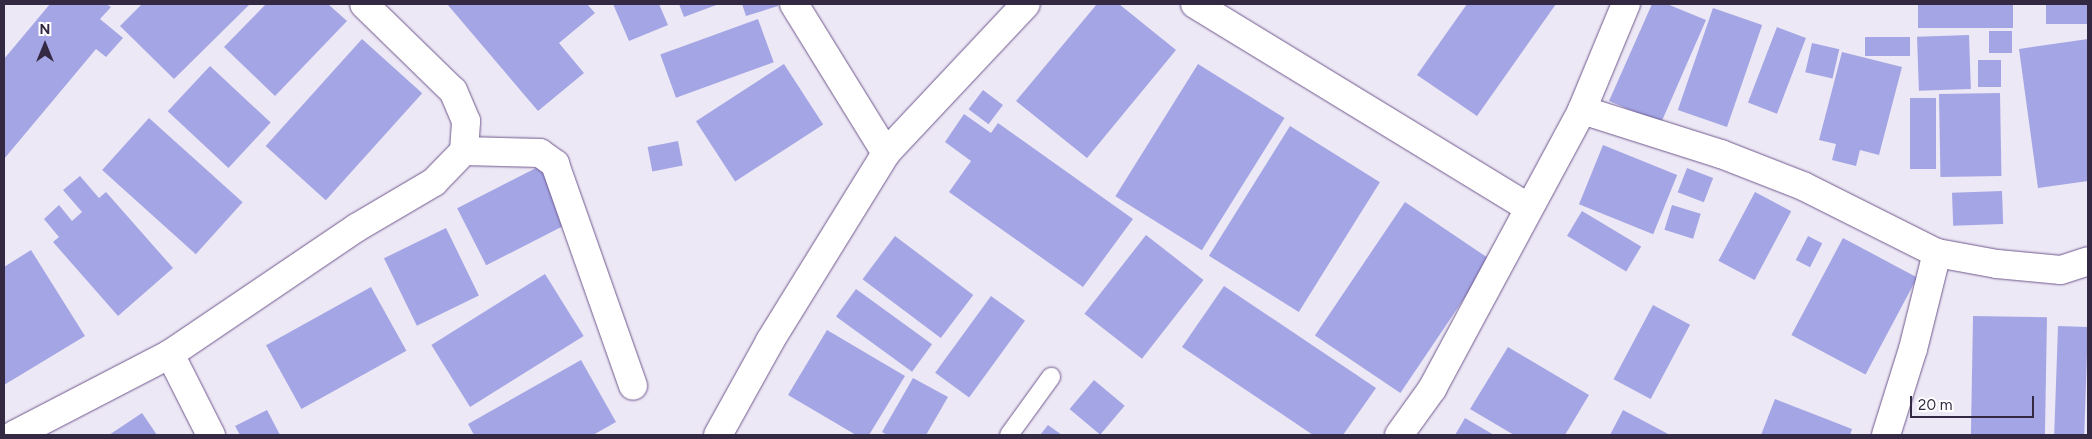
<!DOCTYPE html>
<style>
body{margin:0}
#map{position:relative;width:2092px;height:439px;overflow:hidden;background:#ede8f5;font-family:Figtree,sans-serif}
div>[style]{position:absolute}
.building>*{inset:0;background:#a4a5e4;transform-origin:0 0}
.roads{filter:drop-shadow(0 0 1px #6f588f) drop-shadow(0 0 1px #6f588f)}
.lane>*{height:18px;margin:-9px;padding:0 9px;transform-origin:9px;border-radius:9px;background:#fff}
.street>*{height:28px;margin:-14px;padding:0 14px;transform-origin:14px;border-radius:14px;background:#fff}
span{translate:-50% -50%;white-space:nowrap;text-align:center;line-height:1.15;-webkit-text-stroke:4px #fff;paint-order:stroke}
.frame{position:absolute;inset:0;border:5px solid #332942;pointer-events:none}
.north{position:absolute;left:20px;top:20px;width:50px;height:50px;-webkit-text-stroke:4px #fff;paint-order:stroke;rotate:0deg;font-size:14px;font-weight:700;line-height:20px;text-align:center;color:#332942}
.north::after{content:'';display:block;margin:auto;width:18px;height:22px;background:#332942;clip-path:polygon(50% 0,100% 100%,50% 72%,0 100%)}
.scale{position:absolute;left:1910px;top:396px;width:124px;height:22px;box-sizing:border-box;border:2px solid #332942;border-top:0;padding-left:6px;font-size:15px;line-height:18px;white-space:nowrap;color:#332942;-webkit-text-stroke:4px #fff;paint-order:stroke}
</style>
<div id="map">
<div class="building">
<div style="clip-path:polygon(50px 4px,106px 4px,111px 7px,100px 19px,123px 38px,106px 57px,96px 49px,4px 159px,4px 59px)"></div>
<div style="clip-path:polygon(142px 4px,250px 4px,174px 79px,120px 26px)"></div>
<div style="clip-path:polygon(266px 4px,328px 4px,347px 21px,275px 96px,224px 47px)"></div>
<div style="clip-path:polygon(447px 4px,587px 4px,595px 13px,559px 43px,584px 73px,538px 111px)"></div>
<div style="clip-path:polygon(613px 4px,659px 4px,668px 25px,629px 41px)"></div>
<div style="clip-path:polygon(679px 4px,719px 4px,684px 17px)"></div>
<div style="clip-path:polygon(742px 4px,778px 4px,778px 6px,746px 16px)"></div>
<div style="clip-path:polygon(1097px 4px,1119px 4px,1176px 50px,1087px 158px,1016px 101px)"></div>
<div style="clip-path:polygon(1467px 4px,1556px 4px,1477px 116px,1417px 75px)"></div>
<div style="clip-path:polygon(1652px 4px,1667px 4px,1706px 20px,1661px 123px,1609px 101px)"></div>
<div style="left:1918px;top:4px;width:95px;height:24px"></div>
<div style="left:2046px;top:4px;width:42px;height:20px"></div>
<div style="left:1713px;top:8px;width:52px;height:108px;rotate:19deg"></div>
<div style="left:758px;top:19px;width:46px;height:104px;rotate:70deg"></div>
<div style="left:1777px;top:27px;width:31px;height:81px;rotate:21deg"></div>
<div style="left:2012px;top:31px;width:22px;height:23px;rotate:90deg"></div>
<div style="left:1969px;top:35px;width:54px;height:52px;rotate:88deg"></div>
<div style="left:1865px;top:37px;width:45px;height:19px"></div>
<div style="left:362px;top:39px;width:81px;height:144px;rotate:42deg"></div>
<div style="clip-path:polygon(2088px 39px,2088px 181px,2038px 188px,2019px 49px)"></div>
<div style="left:1812px;top:43px;width:28px;height:30px;rotate:13deg"></div>
<div style="clip-path:polygon(1842px 52px,1902px 67px,1879px 155px,1860px 150px,1856px 166px,1832px 160px,1836px 144px,1819px 140px)"></div>
<div style="left:1978px;top:60px;width:23px;height:27px"></div>
<div style="left:784px;top:64px;width:72px;height:105px;rotate:57deg"></div>
<div style="left:1198px;top:64px;width:102px;height:156px;rotate:32deg"></div>
<div style="left:210px;top:66px;width:83px;height:62px;rotate:43deg"></div>
<div style="left:983px;top:90px;width:25px;height:24px;rotate:37deg"></div>
<div style="left:2000px;top:93px;width:83px;height:61px;rotate:89deg"></div>
<div style="left:1910px;top:98px;width:26px;height:71px"></div>
<div style="clip-path:polygon(964px 114px,991px 133px,998px 123px,1133px 219px,1083px 287px,949px 192px,971px 161px,945px 142px)"></div>
<div style="left:149px;top:118px;width:126px;height:70px;rotate:42deg"></div>
<div style="left:1290px;top:126px;width:106px;height:153px;rotate:32deg"></div>
<div style="left:678px;top:141px;width:25px;height:31px;rotate:79deg"></div>
<div style="left:1603px;top:145px;width:80px;height:64px;rotate:22deg"></div>
<div style="left:540px;top:166px;width:64px;height:93px;rotate:63deg"></div>
<div style="left:1687px;top:168px;width:28px;height:26px;rotate:21deg"></div>
<div style="clip-path:polygon(80px 176px,99px 198px,106px 192px,173px 268px,118px 316px,53px 242px,59px 237px,44px 219px,59px 205px,72px 221px,82px 212px,63px 190px)"></div>
<div style="left:2002px;top:191px;width:33px;height:50px;rotate:88deg"></div>
<div style="left:1755px;top:192px;width:41px;height:78px;rotate:28deg"></div>
<div style="left:1405px;top:202px;width:103px;height:161px;rotate:34deg"></div>
<div style="left:1672px;top:205px;width:30px;height:26px;rotate:17deg"></div>
<div style="left:1582px;top:211px;width:69px;height:29px;rotate:31deg"></div>
<div style="left:446px;top:228px;width:75px;height:69px;rotate:64deg"></div>
<div style="left:1146px;top:235px;width:73px;height:100px;rotate:38deg"></div>
<div style="left:895px;top:236px;width:98px;height:54px;rotate:37deg"></div>
<div style="left:1808px;top:236px;width:16px;height:27px;rotate:27deg"></div>
<div style="left:1843px;top:238px;width:84px;height:110px;rotate:28deg"></div>
<div style="clip-path:polygon(31px 250px,85px 336px,4px 385px,4px 267px)"></div>
<div style="left:545px;top:274px;width:73px;height:134px;rotate:58deg"></div>
<div style="clip-path:polygon(1224px 286px,1376px 388px,1343px 435px,1313px 435px,1182px 347px)"></div>
<div style="left:371px;top:287px;width:73px;height:120px;rotate:61deg"></div>
<div style="left:856px;top:289px;width:94px;height:34px;rotate:36deg"></div>
<div style="left:991px;top:296px;width:42px;height:95px;rotate:36deg"></div>
<div style="left:1653px;top:305px;width:42px;height:84px;rotate:28deg"></div>
<div style="left:1973px;top:316px;width:74px;height:119px;rotate:1deg"></div>
<div style="left:2058px;top:326px;width:30px;height:109px;rotate:2deg"></div>
<div style="clip-path:polygon(827px 330px,905px 376px,869px 435px,856px 435px,788px 395px)"></div>
<div style="clip-path:polygon(1508px 347px,1589px 395px,1565px 435px,1514px 435px,1470px 409px)"></div>
<div style="clip-path:polygon(581px 360px,616px 422px,593px 435px,474px 435px,468px 424px)"></div>
<div style="clip-path:polygon(913px 378px,948px 397px,926px 435px,887px 435px,882px 432px)"></div>
<div style="left:1094px;top:380px;width:40px;height:38px;rotate:40deg"></div>
<div style="clip-path:polygon(1775px 399px,1852px 429px,1850px 435px,1761px 435px)"></div>
<div style="clip-path:polygon(267px 410px,280px 435px,240px 435px,235px 426px)"></div>
<div style="clip-path:polygon(1623px 410px,1670px 435px,1610px 435px)"></div>
<div style="clip-path:polygon(142px 413px,157px 435px,109px 435px)"></div>
<div style="clip-path:polygon(1465px 418px,1494px 435px,1455px 435px)"></div>
<div style="clip-path:polygon(1048px 425px,1062px 435px,1040px 435px)"></div>
</div>
<div class="roads">
<div class="lane">
<div style="left:1009px;top:435px;width:72px;rotate:-54.1deg"></div>
</div>
<div class="street">
<div style="left:794px;top:4px;width:175px;rotate:58.3deg"></div>
<div style="left:1195px;top:4px;width:391px;rotate:31.4deg"></div>
<div style="left:1582px;top:110px;width:146px;rotate:17.6deg"></div>
<div style="left:1721px;top:154px;width:88px;rotate:21.3deg"></div>
<div style="left:1803px;top:186px;width:150px;rotate:26.6deg"></div>
<div style="left:1937px;top:253px;width:61px;rotate:10.4deg"></div>
<div style="left:1997px;top:264px;width:64px;rotate:5.4deg"></div>
<div style="left:2061px;top:270px;width:28px;rotate:-18deg"></div>
<div style="left:464px;top:151px;width:76px;rotate:1.5deg"></div>
<div style="left:540px;top:153px;width:19px;rotate:36deg"></div>
<div style="left:555px;top:164px;width:235px;rotate:70.6deg"></div>
<div style="left:170px;top:354px;width:91px;rotate:63.2deg"></div>
<div style="left:14px;top:435px;width:176px;rotate:-27.4deg"></div>
<div style="left:170px;top:354px;width:225px;rotate:-34.1deg"></div>
<div style="left:356px;top:228px;width:91px;rotate:-30.5deg"></div>
<div style="left:434px;top:182px;width:43px;rotate:-45.9deg"></div>
<div style="left:464px;top:151px;width:30px;rotate:-86deg"></div>
<div style="left:466px;top:121px;width:33px;rotate:-113deg"></div>
<div style="left:453px;top:91px;width:124px;rotate:-135.7deg"></div>
<div style="left:718px;top:435px;width:107px;rotate:-61deg"></div>
<div style="left:770px;top:341px;width:221px;rotate:-58.3deg"></div>
<div style="left:886px;top:153px;width:204px;rotate:-46.8deg"></div>
<div style="left:1399px;top:435px;width:57px;rotate:-54.3deg"></div>
<div style="left:1432px;top:389px;width:317px;rotate:-61.7deg"></div>
<div style="left:1582px;top:110px;width:115px;rotate:-67.5deg"></div>
<div style="left:1886px;top:435px;width:90px;rotate:-72.6deg"></div>
<div style="left:1913px;top:349px;width:99px;rotate:-76deg"></div>
</div>
</div>
<div class="frame"></div>
<div class="north">N</div>
<div class="scale">20 m</div>
</div>
